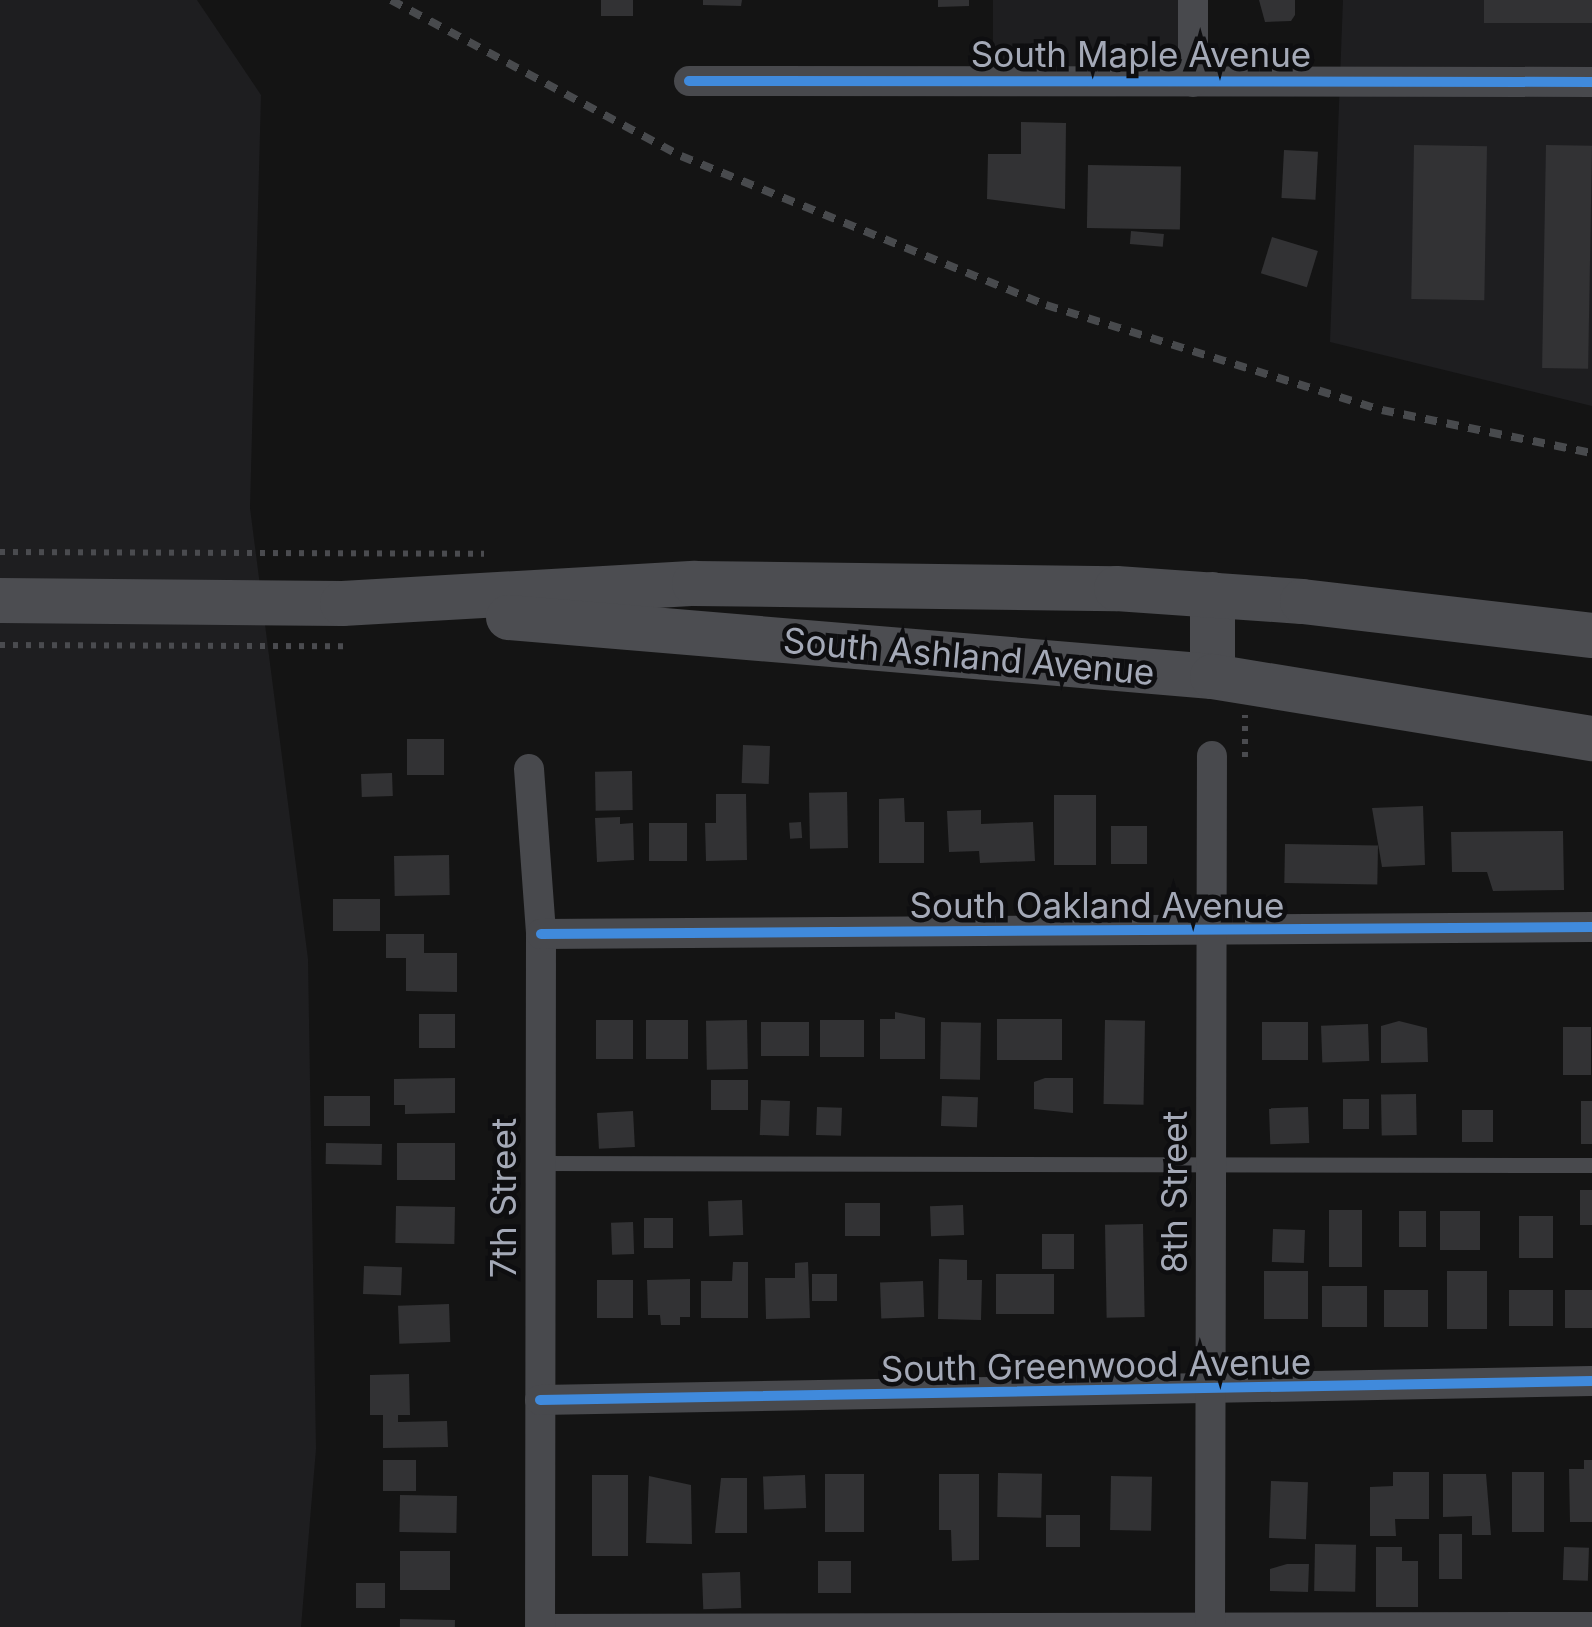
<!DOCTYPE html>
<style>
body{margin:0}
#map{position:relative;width:1592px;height:1627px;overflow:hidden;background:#141414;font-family:Inter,sans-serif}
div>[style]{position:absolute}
.built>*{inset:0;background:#1e1e20;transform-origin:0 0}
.building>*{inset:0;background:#323234;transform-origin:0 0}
.path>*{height:6px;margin-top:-3px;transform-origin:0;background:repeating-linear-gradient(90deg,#4a4b4f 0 5px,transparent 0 13px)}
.service>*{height:15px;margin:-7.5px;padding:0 7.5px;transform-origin:7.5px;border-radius:7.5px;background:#48494d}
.minor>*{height:30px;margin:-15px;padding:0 15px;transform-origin:15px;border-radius:15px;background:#48494d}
.secondary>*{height:45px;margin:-22.5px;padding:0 22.5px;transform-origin:22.5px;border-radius:22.5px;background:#4c4d51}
.rail>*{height:8px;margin-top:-4px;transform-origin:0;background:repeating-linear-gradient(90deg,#484a4d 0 12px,transparent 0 22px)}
.cycleway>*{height:10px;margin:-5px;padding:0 5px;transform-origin:5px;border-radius:5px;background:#408adc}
span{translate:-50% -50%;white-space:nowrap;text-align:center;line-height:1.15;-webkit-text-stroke:9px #0e0e10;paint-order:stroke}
.street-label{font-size:35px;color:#a4a9b7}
</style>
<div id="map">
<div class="built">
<div style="clip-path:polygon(0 0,197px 0,261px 95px,250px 508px,308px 959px,316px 1449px,301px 1627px,0 1627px)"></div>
<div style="left:993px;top:0;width:200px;height:81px"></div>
<div style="clip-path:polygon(1343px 0,1592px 0,1592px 406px,1330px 342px)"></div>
</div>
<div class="building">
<div style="left:601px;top:0;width:32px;height:16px"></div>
<div style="clip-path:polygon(703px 0,742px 0,741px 6px,703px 5px)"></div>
<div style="clip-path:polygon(938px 0,969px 0,969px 6px,938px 7px)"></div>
<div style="clip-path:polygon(1259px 0,1295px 0,1295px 15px,1291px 21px,1265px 22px)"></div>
<div style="left:1484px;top:0;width:108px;height:23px"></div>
<div style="clip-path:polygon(1021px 122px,1066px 123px,1065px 209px,987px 199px,988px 154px,1021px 154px)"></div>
<div style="left:1414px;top:145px;width:73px;height:154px;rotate:1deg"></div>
<div style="left:1546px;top:145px;width:46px;height:223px;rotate:1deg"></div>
<div style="left:1284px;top:150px;width:34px;height:48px;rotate:3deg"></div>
<div style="left:1088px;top:165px;width:93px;height:63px;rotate:1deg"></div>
<div style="left:1131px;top:231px;width:33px;height:13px;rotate:5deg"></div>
<div style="left:1272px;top:237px;width:48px;height:38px;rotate:17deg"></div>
<div style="left:407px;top:739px;width:37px;height:36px"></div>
<div style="left:743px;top:745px;width:27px;height:38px;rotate:2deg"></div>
<div style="left:632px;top:771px;width:39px;height:37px;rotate:89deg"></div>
<div style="left:392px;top:773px;width:23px;height:31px;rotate:88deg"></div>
<div style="left:847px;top:792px;width:56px;height:38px;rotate:89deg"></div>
<div style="clip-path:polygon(716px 794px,746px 794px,747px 860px,706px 861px,705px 823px,716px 823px)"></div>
<div style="left:1054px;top:795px;width:42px;height:70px"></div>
<div style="clip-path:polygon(904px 798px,905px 822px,924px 822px,924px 863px,879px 863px,879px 799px)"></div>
<div style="clip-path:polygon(1423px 806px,1425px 865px,1382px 867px,1372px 808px)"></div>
<div style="clip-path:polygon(981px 810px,981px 824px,1033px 822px,1035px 861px,980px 863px,979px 851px,949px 852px,947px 811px)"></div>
<div style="clip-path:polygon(620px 817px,620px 824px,633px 823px,634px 860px,597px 862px,595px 818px)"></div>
<div style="left:801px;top:822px;width:16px;height:12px;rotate:86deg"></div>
<div style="left:687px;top:823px;width:38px;height:38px;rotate:90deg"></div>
<div style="left:1111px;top:826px;width:36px;height:38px"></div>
<div style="clip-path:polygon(1563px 831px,1564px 890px,1493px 891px,1487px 872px,1452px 872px,1451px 832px)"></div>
<div style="left:1285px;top:844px;width:93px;height:39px;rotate:1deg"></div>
<div style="left:449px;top:855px;width:40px;height:55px;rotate:89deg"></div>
<div style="left:333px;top:899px;width:47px;height:32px"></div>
<div style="clip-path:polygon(386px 934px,424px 934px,424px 953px,457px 953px,457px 992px,406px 991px,406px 958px,386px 958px)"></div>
<div style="clip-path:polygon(895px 1012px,925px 1018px,925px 1059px,880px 1059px,880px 1019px,895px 1019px)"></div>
<div style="left:419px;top:1014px;width:36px;height:34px"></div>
<div style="left:997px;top:1019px;width:65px;height:41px"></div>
<div style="left:596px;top:1020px;width:37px;height:39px"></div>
<div style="left:646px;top:1020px;width:42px;height:39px"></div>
<div style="left:747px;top:1020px;width:49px;height:41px;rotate:89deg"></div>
<div style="left:820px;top:1020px;width:44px;height:37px"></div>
<div style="left:1105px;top:1020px;width:40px;height:84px;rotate:1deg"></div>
<div style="clip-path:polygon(1399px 1021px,1427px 1028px,1428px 1062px,1381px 1063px,1381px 1026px)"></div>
<div style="left:761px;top:1022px;width:48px;height:34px"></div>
<div style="left:941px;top:1022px;width:40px;height:57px;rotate:1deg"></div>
<div style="left:1308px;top:1022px;width:38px;height:46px;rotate:90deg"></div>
<div style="left:1368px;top:1024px;width:37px;height:47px;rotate:88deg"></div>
<div style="left:1563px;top:1027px;width:28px;height:48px"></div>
<div style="clip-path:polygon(455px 1078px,455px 1113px,405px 1114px,405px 1105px,394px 1105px,394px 1079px)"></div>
<div style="clip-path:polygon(1045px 1078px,1073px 1078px,1073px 1113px,1034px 1109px,1034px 1082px)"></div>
<div style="left:711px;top:1080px;width:37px;height:30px"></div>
<div style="left:1416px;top:1094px;width:41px;height:35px;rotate:89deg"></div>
<div style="left:370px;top:1096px;width:30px;height:46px;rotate:90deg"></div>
<div style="left:942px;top:1096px;width:36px;height:30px;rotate:2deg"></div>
<div style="left:1343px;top:1099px;width:26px;height:30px"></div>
<div style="left:761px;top:1100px;width:29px;height:35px;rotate:2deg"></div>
<div style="left:1581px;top:1101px;width:11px;height:43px"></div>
<div style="left:817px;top:1107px;width:25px;height:28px;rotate:2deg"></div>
<div style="left:1308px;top:1107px;width:36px;height:39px;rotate:88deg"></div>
<div style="left:1462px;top:1110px;width:31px;height:32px"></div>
<div style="left:633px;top:1111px;width:36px;height:36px;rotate:87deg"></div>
<div style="left:326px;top:1143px;width:56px;height:21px;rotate:1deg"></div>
<div style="left:397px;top:1143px;width:58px;height:37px"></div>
<div style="left:1580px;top:1190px;width:12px;height:35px"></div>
<div style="left:742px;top:1200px;width:35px;height:34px;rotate:88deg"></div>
<div style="left:845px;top:1203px;width:35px;height:33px"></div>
<div style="left:963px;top:1205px;width:30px;height:33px;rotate:88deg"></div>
<div style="left:396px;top:1206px;width:59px;height:37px;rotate:1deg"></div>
<div style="left:1329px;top:1210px;width:33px;height:57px"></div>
<div style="left:1426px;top:1211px;width:36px;height:27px;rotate:90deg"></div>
<div style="left:1440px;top:1211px;width:40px;height:39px"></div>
<div style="left:1519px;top:1216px;width:34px;height:42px"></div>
<div style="left:644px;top:1218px;width:29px;height:30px"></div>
<div style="left:633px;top:1222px;width:32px;height:22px;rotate:88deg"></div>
<div style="left:1143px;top:1224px;width:93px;height:38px;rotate:89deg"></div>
<div style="left:1273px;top:1229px;width:32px;height:33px;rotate:2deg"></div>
<div style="left:1042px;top:1234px;width:32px;height:35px"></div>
<div style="clip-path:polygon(939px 1259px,967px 1260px,967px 1280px,982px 1280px,981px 1320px,938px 1319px)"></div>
<div style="clip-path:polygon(733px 1262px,748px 1262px,748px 1318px,701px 1318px,701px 1281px,732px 1281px)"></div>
<div style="clip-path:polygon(808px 1262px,810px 1318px,766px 1319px,765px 1278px,795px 1278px,795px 1263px)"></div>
<div style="left:364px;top:1266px;width:38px;height:28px;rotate:2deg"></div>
<div style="left:1308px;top:1271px;width:48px;height:44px;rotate:90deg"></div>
<div style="left:1447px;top:1271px;width:40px;height:58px"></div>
<div style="left:812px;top:1274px;width:25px;height:27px"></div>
<div style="left:996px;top:1274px;width:58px;height:40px"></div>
<div style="clip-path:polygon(690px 1279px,690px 1317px,680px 1317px,680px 1325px,661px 1325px,660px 1315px,648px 1315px,647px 1280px)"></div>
<div style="left:597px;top:1280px;width:36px;height:38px"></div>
<div style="left:923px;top:1281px;width:36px;height:43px;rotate:88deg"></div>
<div style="left:1322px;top:1286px;width:45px;height:41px"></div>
<div style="left:1384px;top:1290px;width:44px;height:37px"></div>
<div style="left:1509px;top:1290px;width:44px;height:36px"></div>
<div style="left:1565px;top:1290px;width:27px;height:38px"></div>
<div style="left:449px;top:1304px;width:38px;height:51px;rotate:88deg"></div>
<div style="clip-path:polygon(409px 1374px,410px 1415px,398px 1415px,398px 1422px,447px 1421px,448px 1447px,383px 1448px,383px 1415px,370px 1415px,370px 1375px)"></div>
<div style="left:383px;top:1460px;width:33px;height:31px"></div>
<div style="clip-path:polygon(1584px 1460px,1592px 1460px,1592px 1522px,1570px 1522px,1569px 1469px,1584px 1469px)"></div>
<div style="clip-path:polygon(1393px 1472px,1429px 1472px,1429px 1519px,1395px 1519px,1396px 1536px,1370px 1536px,1370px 1487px,1393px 1486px)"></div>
<div style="left:1512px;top:1472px;width:32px;height:60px"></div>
<div style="left:998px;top:1473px;width:44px;height:44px;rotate:1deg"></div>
<div style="left:825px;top:1474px;width:39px;height:58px"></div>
<div style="clip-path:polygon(939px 1474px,979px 1474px,979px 1560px,952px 1561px,951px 1530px,939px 1530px)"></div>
<div style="clip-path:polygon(1443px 1474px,1486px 1474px,1491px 1535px,1472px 1535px,1472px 1516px,1443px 1517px)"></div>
<div style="left:592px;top:1475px;width:36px;height:81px"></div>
<div style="left:805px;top:1475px;width:33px;height:42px;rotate:88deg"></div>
<div style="clip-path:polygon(649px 1476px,691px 1485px,692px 1544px,646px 1543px)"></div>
<div style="left:1111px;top:1476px;width:41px;height:54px;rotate:1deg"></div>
<div style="clip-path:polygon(721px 1478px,747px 1478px,747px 1533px,715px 1533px)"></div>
<div style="left:1271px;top:1481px;width:37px;height:57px;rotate:2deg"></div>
<div style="left:400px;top:1495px;width:57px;height:37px;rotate:1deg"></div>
<div style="left:1046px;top:1515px;width:34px;height:32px"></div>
<div style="left:1439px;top:1534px;width:23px;height:45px"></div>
<div style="left:1315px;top:1544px;width:41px;height:47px;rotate:1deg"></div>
<div style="clip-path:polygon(1376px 1547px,1402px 1547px,1402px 1561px,1418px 1561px,1418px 1607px,1376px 1607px)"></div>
<div style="left:1564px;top:1547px;width:25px;height:33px;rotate:2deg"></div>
<div style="left:400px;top:1551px;width:50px;height:39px"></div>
<div style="left:818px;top:1561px;width:33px;height:32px"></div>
<div style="clip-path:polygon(1287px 1564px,1309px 1564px,1308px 1592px,1270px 1591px,1270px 1569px)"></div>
<div style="left:740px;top:1572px;width:36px;height:38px;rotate:88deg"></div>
<div style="left:356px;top:1583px;width:29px;height:25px"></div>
<div style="left:400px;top:1619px;width:55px;height:8px;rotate:1deg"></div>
</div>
<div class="path">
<div style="left:0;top:552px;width:484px;rotate:0.2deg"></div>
<div style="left:0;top:645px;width:344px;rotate:0.2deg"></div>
<div style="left:1245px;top:757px;width:42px;rotate:-90deg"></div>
</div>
<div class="service">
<div style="left:541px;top:1163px;width:1051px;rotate:0.11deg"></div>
<div style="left:540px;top:1621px;width:1052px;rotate:-0.11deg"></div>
</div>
<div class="minor">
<div style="left:689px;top:81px;width:903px;rotate:0.06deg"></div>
<div style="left:1193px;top:82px;width:82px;rotate:-90deg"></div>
<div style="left:529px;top:769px;width:165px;rotate:85.8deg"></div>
<div style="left:541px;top:934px;width:693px;rotate:90.08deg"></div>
<div style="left:541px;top:934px;width:1051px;rotate:-0.38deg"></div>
<div style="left:540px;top:1400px;width:1052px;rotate:-1.03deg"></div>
<div style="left:1210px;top:1627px;width:871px;rotate:-89.87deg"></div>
</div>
<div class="secondary">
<div style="left:1212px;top:594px;width:82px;rotate:90deg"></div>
<div style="left:0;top:600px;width:342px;rotate:0.5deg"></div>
<div style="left:342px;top:603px;width:353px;rotate:-3.3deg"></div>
<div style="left:694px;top:583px;width:422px;rotate:0.7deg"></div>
<div style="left:1116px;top:588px;width:186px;rotate:4deg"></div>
<div style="left:1302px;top:601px;width:292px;rotate:6.7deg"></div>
<div style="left:508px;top:617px;width:706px;rotate:4.79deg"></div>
<div style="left:1212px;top:676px;width:385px;rotate:9.3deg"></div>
</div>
<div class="rail">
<div style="left:391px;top:0;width:329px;rotate:28.3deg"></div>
<div style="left:681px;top:156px;width:394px;rotate:22.2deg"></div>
<div style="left:1046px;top:305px;width:352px;rotate:17.4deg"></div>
<div style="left:1382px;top:410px;width:214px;rotate:11.6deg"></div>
</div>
<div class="cycleway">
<div style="left:689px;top:81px;width:903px;rotate:0.06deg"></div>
<div style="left:541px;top:934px;width:1051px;rotate:-0.38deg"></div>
<div style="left:540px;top:1400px;width:1052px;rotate:-1.03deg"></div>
</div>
<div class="street-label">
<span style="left:1141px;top:54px">South Maple Avenue</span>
<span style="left:969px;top:656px;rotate:5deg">South Ashland Avenue</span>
<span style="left:1097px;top:905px">South Oakland Avenue</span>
<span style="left:1174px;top:1192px;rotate:-90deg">8th Street</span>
<span style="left:503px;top:1198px;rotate:-90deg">7th Street</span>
<span style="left:1096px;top:1365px;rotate:-1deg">South Greenwood Avenue</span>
</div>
</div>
